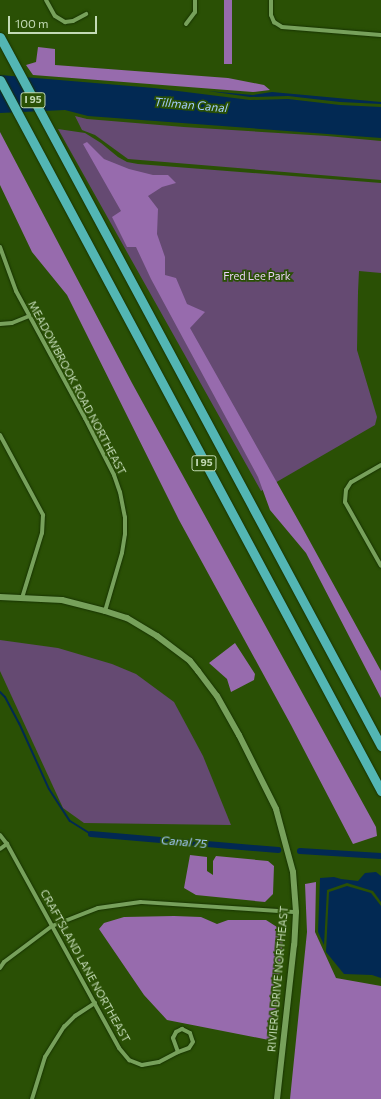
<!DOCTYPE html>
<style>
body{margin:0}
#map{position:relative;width:381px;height:1099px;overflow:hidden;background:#2a5005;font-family:Commissioner,sans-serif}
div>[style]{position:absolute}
.green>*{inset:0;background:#654a72}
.forest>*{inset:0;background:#976bad;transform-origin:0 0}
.water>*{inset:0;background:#022953}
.stream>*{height:2px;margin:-1px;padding:0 1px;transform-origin:1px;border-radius:1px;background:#022953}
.canal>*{height:6px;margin:-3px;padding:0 3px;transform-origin:3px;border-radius:3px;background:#022953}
.roads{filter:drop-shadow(0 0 1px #173300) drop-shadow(0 0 1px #173300)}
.minor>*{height:4px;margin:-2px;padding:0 2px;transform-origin:2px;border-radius:2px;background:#77a15b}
.tertiary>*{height:6px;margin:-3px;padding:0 3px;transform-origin:3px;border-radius:3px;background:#77a15b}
.motorway>*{height:9px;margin:-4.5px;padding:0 4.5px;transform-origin:4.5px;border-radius:4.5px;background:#53b6b4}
span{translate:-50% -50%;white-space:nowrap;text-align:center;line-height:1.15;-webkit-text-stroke:3.5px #2a5005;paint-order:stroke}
.shield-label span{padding:1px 3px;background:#2a5005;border:1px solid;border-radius:3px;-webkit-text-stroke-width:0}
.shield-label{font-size:10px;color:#c3dab6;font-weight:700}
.park-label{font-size:11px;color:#ebd3f8}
.street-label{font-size:11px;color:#c3dab6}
.water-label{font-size:12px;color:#a3cbfd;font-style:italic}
.scale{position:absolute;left:8px;top:16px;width:89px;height:18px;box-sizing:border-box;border:2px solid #c3dab6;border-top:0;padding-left:5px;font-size:12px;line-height:14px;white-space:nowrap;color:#c3dab6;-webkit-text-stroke:3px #2a5005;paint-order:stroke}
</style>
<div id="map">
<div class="green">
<div style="clip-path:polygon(75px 116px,87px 119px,184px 127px,327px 136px,381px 141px,381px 180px,128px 159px,95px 135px,82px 130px)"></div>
<div style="clip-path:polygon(58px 129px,85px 133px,101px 143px,118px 157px,127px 162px,138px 164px,381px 183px,381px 273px,359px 271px,358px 292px,357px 350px,377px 417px,375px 425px,261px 491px)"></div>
<div style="clip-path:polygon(0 640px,58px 648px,112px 664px,136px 674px,174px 702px,203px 756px,231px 825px,84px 823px,63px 808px,0 671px)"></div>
</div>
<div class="forest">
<div style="left:224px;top:0;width:8px;height:64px"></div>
<div style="clip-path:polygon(38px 47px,55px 49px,55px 65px,228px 78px,264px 85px,270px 90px,253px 92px,33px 75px,26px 65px,36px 62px)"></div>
<div style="clip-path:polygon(0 132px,132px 383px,376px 827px,377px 836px,353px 844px,291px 725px,179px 520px,67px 295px,32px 252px,0 185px)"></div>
<div style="clip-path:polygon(87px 142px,104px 159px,129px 169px,153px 175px,168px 175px,176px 183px,162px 187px,148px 196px,158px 209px,157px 234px,165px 257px,165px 275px,176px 278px,187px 304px,205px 312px,190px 328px,302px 527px,381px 671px,381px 698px,306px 553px,270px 510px,258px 477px,151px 279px,136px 247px,127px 247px,112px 217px,121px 211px,83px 144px)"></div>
<div style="clip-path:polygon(235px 643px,255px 674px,254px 680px,231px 692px,227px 679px,209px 663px)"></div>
<div style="clip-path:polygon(190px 855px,207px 857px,207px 871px,213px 875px,213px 861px,216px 856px,268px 861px,274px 866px,273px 894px,265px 902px,196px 895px,184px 888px)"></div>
<div style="clip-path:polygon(316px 882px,315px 932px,336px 978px,381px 986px,381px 1099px,290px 1099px,307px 932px,305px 884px)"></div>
<div style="clip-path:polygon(174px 916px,201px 917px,217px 924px,228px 920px,266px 920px,277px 927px,283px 940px,274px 1034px,269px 1040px,167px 1020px,144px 995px,99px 929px,104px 923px,124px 917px)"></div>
</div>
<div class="water">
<div style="clip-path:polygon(0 75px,154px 88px,250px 100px,288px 99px,340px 105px,381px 107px,381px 138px,88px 116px,65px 110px,0 113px)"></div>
<div style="clip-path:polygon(208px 91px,253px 95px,272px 92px,381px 102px,381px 104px,340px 102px,288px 96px,250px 97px)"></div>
<div style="clip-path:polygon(376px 872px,381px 876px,381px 902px,373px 891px,347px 883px,327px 890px,324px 945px,318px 932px,320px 878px,334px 877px,341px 879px,358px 881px,365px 873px)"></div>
<div style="clip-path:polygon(347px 886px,371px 893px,381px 906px,381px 978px,372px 975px,344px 974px,326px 952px,329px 892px)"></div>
</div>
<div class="stream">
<div style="left:0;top:692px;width:7px;rotate:45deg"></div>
<div style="left:5px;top:697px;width:30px;rotate:62deg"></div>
<div style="left:19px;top:723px;width:72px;rotate:65.6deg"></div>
<div style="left:49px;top:789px;width:38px;rotate:57deg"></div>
<div style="left:70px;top:821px;width:25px;rotate:32deg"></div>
</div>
<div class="canal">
<div style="left:91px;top:834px;width:188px;rotate:4.9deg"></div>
<div style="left:300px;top:851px;width:81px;rotate:3.5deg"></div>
</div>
<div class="roads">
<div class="minor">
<div style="left:46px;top:0;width:18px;rotate:61deg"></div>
<div style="left:55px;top:16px;width:12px;rotate:31deg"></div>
<div style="left:65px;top:22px;width:8px;rotate:-7deg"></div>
<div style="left:73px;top:21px;width:15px;rotate:-28deg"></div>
<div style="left:271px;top:0;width:15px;rotate:90deg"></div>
<div style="left:271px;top:15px;width:8px;rotate:67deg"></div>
<div style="left:274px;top:22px;width:9px;rotate:32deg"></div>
<div style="left:282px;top:27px;width:99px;rotate:4.6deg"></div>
<div style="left:186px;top:24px;width:15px;rotate:-53deg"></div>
<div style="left:195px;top:12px;width:12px;rotate:-90deg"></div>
<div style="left:0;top:247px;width:47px;rotate:70deg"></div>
<div style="left:16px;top:291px;width:145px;rotate:61.5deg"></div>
<div style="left:85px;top:418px;width:64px;rotate:63deg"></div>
<div style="left:114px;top:475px;width:18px;rotate:71deg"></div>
<div style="left:120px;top:492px;width:25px;rotate:79deg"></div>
<div style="left:125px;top:517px;width:17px;rotate:90deg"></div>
<div style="left:125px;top:534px;width:19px;rotate:99deg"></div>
<div style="left:122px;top:553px;width:60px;rotate:106.3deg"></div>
<div style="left:0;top:324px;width:12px;rotate:-5deg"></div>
<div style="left:12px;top:323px;width:18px;rotate:-22deg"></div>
<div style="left:0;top:435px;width:91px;rotate:61.7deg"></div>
<div style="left:43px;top:515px;width:18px;rotate:93deg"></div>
<div style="left:42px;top:533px;width:68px;rotate:107.1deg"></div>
<div style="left:381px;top:465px;width:34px;rotate:150deg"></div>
<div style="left:351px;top:482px;width:9px;rotate:122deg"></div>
<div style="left:346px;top:490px;width:12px;rotate:95deg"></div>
<div style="left:345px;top:502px;width:73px;rotate:60.6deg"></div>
<div style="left:0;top:835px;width:11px;rotate:52deg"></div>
<div style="left:7px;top:844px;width:233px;rotate:61.2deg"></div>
<div style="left:119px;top:1048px;width:16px;rotate:50deg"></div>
<div style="left:129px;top:1060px;width:14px;rotate:21deg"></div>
<div style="left:142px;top:1065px;width:17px;rotate:-10deg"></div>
<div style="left:159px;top:1062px;width:21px;rotate:-28deg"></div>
<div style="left:0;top:849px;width:9px;rotate:-36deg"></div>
<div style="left:0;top:968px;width:7px;rotate:-56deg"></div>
<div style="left:4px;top:962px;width:60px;rotate:-36.9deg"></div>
<div style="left:52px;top:926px;width:49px;rotate:-21.4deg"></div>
<div style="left:98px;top:908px;width:43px;rotate:-7.9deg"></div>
<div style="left:141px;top:902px;width:155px;rotate:3.7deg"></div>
<div style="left:182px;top:1029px;width:9px;rotate:27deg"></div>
<div style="left:190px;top:1033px;width:9px;rotate:72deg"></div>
<div style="left:193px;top:1042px;width:7px;rotate:124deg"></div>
<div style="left:189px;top:1048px;width:12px;rotate:160deg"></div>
<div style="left:178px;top:1052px;width:15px;rotate:-110deg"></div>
<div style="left:173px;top:1038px;width:7px;rotate:-63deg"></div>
<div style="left:176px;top:1032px;width:7px;rotate:-27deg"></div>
<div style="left:32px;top:1099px;width:44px;rotate:-72.8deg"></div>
<div style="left:45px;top:1057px;width:36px;rotate:-58deg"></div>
<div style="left:64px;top:1027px;width:16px;rotate:-45deg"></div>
<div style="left:75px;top:1016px;width:24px;rotate:-33deg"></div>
</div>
<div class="tertiary">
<div style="left:0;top:597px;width:62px;rotate:2.8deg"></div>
<div style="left:62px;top:600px;width:44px;rotate:14.3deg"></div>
<div style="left:105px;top:611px;width:23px;rotate:18deg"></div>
<div style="left:127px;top:618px;width:35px;rotate:31deg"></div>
<div style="left:157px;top:636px;width:41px;rotate:37.1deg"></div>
<div style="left:190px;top:661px;width:13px;rotate:51deg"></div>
<div style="left:198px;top:671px;width:31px;rotate:53deg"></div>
<div style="left:217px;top:696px;width:45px;rotate:60.6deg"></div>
<div style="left:239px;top:735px;width:83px;rotate:63.4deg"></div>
<div style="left:276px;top:809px;width:65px;rotate:74.9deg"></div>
<div style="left:293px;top:872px;width:40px;rotate:85.7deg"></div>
<div style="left:296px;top:912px;width:33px;rotate:93deg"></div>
<div style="left:294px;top:945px;width:155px;rotate:96.3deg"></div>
</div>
<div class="motorway">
<div style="left:0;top:37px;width:805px;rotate:61.75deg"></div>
<div style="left:0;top:80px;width:807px;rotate:61.81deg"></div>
</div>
</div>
<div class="shield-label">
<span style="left:33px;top:100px">I 95</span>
<span style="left:204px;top:463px">I 95</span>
</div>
<div class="park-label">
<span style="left:257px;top:276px">Fred Lee Park</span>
</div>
<div class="street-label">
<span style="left:77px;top:388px;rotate:62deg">MEADOWBROOK ROAD NORTHEAST</span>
<span style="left:85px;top:966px;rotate:61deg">CRAFTSLAND LANE NORTHEAST</span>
<span style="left:278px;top:979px;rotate:-85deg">RIVIERA DRIVE NORTHEAST</span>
</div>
<div class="water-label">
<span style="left:191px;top:105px;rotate:5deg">Tillman Canal</span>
<span style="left:184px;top:842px;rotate:5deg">Canal 75</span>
</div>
<div class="scale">100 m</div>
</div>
